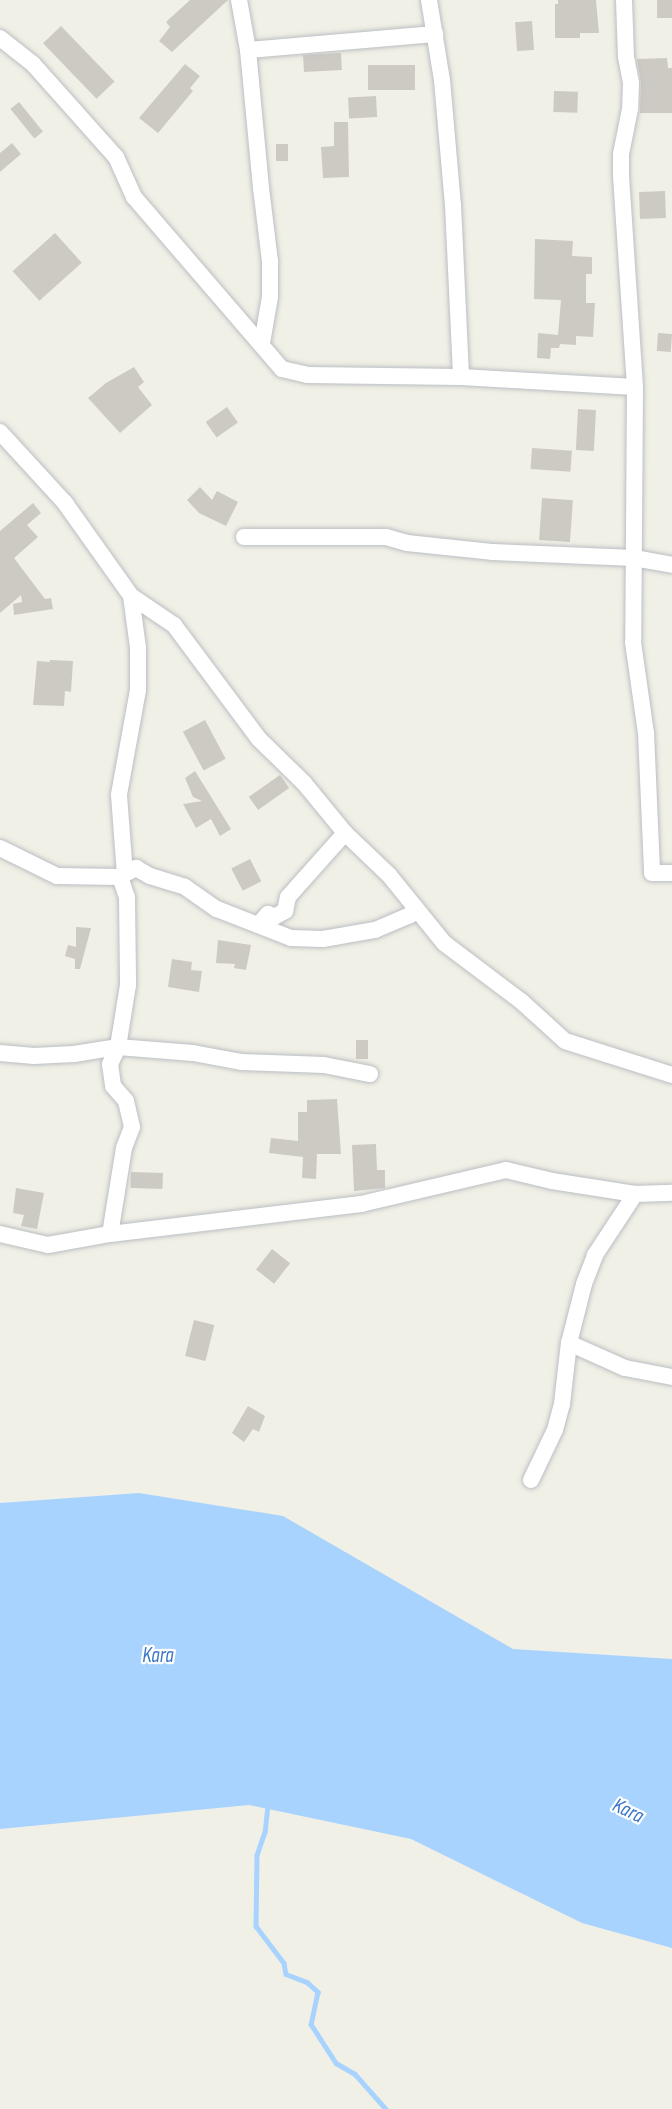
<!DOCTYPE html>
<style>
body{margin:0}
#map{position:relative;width:672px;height:2109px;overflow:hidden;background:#f1f0e6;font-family:"Sofia Sans Condensed",sans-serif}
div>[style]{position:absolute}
.water>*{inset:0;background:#a9d3ff}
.stream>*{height:4.5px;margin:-2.25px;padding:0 2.25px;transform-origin:2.25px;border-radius:2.25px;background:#a9d3ff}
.building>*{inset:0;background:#cdcac3;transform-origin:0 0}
.roads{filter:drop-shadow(0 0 2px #bbbec3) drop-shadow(0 0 2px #bbbec3)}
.street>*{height:16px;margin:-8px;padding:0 8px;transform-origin:8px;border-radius:8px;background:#fff}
span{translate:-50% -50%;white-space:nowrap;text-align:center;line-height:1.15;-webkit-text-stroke:4.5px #fff;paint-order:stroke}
.water-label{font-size:21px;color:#3c76c6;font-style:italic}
</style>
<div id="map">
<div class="water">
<div style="clip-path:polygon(139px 1493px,283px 1516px,513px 1649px,672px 1659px,672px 1948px,582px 1923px,411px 1839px,249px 1805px,0 1829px,0 1503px)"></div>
</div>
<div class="stream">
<div style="left:268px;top:1805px;width:27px;rotate:96deg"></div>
<div style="left:265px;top:1832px;width:24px;rotate:109deg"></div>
<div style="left:257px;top:1855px;width:71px;rotate:90.8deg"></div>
<div style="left:256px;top:1926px;width:46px;rotate:52.9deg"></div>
<div style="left:284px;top:1963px;width:11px;rotate:80deg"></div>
<div style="left:286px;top:1974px;width:22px;rotate:21deg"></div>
<div style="left:307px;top:1982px;width:15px;rotate:42deg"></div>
<div style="left:318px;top:1992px;width:33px;rotate:102deg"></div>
<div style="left:311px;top:2024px;width:46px;rotate:57.3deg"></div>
<div style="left:336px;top:2063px;width:22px;rotate:30deg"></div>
<div style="left:355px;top:2074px;width:47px;rotate:48.5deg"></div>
</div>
<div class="building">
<div style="clip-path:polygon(190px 0,228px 0,172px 52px,159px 41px,170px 27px,166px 22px)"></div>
<div style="clip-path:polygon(558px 0,596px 0,599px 33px,580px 33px,580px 38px,555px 38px,555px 4px,558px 4px)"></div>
<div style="left:657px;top:0;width:15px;height:18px"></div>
<div style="left:532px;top:21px;width:29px;height:17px;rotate:86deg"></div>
<div style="left:61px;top:26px;width:77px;height:25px;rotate:46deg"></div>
<div style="left:341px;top:53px;width:17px;height:38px;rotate:87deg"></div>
<div style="clip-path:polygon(667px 58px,668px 68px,672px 68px,672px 113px,640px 113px,641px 83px,637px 59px)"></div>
<div style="clip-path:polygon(185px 64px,200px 76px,190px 88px,193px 91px,158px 133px,139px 118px)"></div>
<div style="left:415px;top:65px;width:25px;height:47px;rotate:90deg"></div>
<div style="left:554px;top:91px;width:24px;height:21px;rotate:2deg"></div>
<div style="left:376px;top:96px;width:21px;height:28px;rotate:87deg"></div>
<div style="left:19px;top:102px;width:38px;height:11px;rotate:51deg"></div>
<div style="clip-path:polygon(334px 122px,348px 122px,349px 177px,323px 178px,321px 147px,334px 146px)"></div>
<div style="clip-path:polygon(12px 143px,21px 154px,0 172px,0 153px)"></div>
<div style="left:276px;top:144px;width:12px;height:17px"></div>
<div style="left:665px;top:191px;width:27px;height:26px;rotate:88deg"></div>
<div style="left:55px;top:233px;width:40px;height:57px;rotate:48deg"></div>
<div style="clip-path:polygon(535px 239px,573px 241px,572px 256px,592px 257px,592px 274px,586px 274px,586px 303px,595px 303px,593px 337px,576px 336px,576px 345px,560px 344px,559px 348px,551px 348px,550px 359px,537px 358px,538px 333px,558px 335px,561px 300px,534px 299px)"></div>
<div style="left:658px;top:333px;width:14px;height:18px;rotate:4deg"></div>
<div style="clip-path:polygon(134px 367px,144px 382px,138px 387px,152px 405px,120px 433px,88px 398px,106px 383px)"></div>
<div style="left:227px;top:407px;width:19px;height:26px;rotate:55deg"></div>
<div style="left:578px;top:409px;width:18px;height:41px;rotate:3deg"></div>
<div style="left:532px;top:448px;width:40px;height:21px;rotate:4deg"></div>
<div style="clip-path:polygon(200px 487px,212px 500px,217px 491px,238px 502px,226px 526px,199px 513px,187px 500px)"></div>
<div style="left:542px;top:498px;width:31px;height:42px;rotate:4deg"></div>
<div style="clip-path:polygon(33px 503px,41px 513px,27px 525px,38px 537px,14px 558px,45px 599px,51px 598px,53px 609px,14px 615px,13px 604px,22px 602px,21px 595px,0 613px,0 531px)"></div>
<div style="clip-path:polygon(50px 660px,73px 661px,71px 692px,65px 691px,64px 706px,33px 705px,37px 661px,50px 662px)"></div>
<div style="left:205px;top:720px;width:44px;height:25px;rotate:62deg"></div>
<div style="clip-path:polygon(195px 771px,231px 829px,220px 836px,211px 819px,196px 828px,183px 804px,202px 801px,193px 797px,185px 778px)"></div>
<div style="left:280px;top:775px;width:16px;height:38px;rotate:55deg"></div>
<div style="left:250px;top:859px;width:25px;height:21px;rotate:63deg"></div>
<div style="clip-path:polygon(76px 927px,91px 928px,80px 969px,75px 969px,75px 959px,65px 956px,68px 945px,76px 947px)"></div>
<div style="clip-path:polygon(218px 940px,251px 945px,246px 970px,234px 968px,235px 964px,216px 963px)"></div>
<div style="clip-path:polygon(172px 959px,192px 962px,191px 970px,202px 971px,199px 992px,168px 987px)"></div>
<div style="left:356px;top:1040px;width:12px;height:19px"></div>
<div style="clip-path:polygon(337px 1099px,341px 1154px,317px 1154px,316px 1179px,302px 1178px,303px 1157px,269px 1153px,271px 1138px,298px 1141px,298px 1112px,307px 1112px,307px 1100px)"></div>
<div style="clip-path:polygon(376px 1144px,377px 1170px,385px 1170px,385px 1188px,354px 1191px,352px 1145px)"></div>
<div style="left:131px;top:1172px;width:32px;height:16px;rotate:2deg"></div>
<div style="clip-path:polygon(16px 1188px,44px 1193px,37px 1229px,21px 1226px,24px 1215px,13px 1213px)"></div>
<div style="left:272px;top:1249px;width:23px;height:26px;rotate:38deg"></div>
<div style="left:194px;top:1320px;width:21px;height:37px;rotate:14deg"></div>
<div style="clip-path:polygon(248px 1406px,265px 1416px,259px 1432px,253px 1429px,244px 1442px,232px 1433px)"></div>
</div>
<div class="roads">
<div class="street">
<div style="left:239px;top:0;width:51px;rotate:79.8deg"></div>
<div style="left:248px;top:50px;width:139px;rotate:84.6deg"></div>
<div style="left:261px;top:188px;width:74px;rotate:83deg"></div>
<div style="left:270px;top:261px;width:36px;rotate:90deg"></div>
<div style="left:270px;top:297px;width:47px;rotate:99.9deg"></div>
<div style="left:429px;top:0;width:81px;rotate:80.8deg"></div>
<div style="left:442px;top:80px;width:125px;rotate:85deg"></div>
<div style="left:453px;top:205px;width:172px;rotate:87.3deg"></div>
<div style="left:624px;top:0;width:57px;rotate:88deg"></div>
<div style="left:626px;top:57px;width:26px;rotate:79deg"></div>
<div style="left:631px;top:83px;width:26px;rotate:92deg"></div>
<div style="left:630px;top:109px;width:46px;rotate:101.3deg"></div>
<div style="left:621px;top:154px;width:22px;rotate:90deg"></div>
<div style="left:621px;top:176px;width:211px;rotate:86.2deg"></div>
<div style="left:635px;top:387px;width:255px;rotate:90.4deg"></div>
<div style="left:633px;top:642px;width:92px;rotate:81.9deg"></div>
<div style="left:646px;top:733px;width:140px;rotate:87.5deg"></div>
<div style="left:652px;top:873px;width:20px"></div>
<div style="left:0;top:38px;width:42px;rotate:38.2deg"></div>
<div style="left:33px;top:64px;width:125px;rotate:48.3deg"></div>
<div style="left:116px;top:157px;width:44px;rotate:65.8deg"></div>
<div style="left:134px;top:197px;width:227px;rotate:49.3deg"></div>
<div style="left:282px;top:369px;width:26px;rotate:13deg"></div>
<div style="left:307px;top:375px;width:154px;rotate:0.7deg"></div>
<div style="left:461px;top:377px;width:174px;rotate:3.3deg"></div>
<div style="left:248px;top:50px;width:188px;rotate:-4.9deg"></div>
<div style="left:0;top:432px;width:96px;rotate:47.5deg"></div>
<div style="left:65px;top:503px;width:114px;rotate:54.6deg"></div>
<div style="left:131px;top:596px;width:52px;rotate:82.3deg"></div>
<div style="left:138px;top:648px;width:42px;rotate:90deg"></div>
<div style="left:138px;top:690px;width:107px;rotate:100.3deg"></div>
<div style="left:119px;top:795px;width:79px;rotate:85.7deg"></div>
<div style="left:125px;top:874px;width:6px;rotate:149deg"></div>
<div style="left:120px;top:877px;width:21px;rotate:71deg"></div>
<div style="left:127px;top:897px;width:88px;rotate:89.3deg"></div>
<div style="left:128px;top:985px;width:63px;rotate:99.2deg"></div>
<div style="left:118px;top:1047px;width:19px;rotate:115deg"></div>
<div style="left:110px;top:1064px;width:22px;rotate:82deg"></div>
<div style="left:113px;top:1086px;width:20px;rotate:49deg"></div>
<div style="left:126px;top:1101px;width:27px;rotate:77deg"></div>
<div style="left:132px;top:1127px;width:22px;rotate:111deg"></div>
<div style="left:124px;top:1148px;width:87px;rotate:99.2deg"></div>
<div style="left:244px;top:537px;width:142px"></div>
<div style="left:386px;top:537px;width:22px;rotate:16deg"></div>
<div style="left:407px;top:543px;width:85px;rotate:6deg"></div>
<div style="left:492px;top:552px;width:142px;rotate:2.4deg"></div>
<div style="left:634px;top:558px;width:39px;rotate:10deg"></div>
<div style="left:131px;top:596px;width:52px;rotate:34deg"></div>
<div style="left:174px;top:625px;width:142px;rotate:53.3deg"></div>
<div style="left:259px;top:739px;width:63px;rotate:44.4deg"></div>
<div style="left:304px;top:783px;width:65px;rotate:50.6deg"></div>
<div style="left:345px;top:833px;width:61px;rotate:43.7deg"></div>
<div style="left:389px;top:875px;width:87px;rotate:51deg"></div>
<div style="left:444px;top:943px;width:96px;rotate:37deg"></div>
<div style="left:521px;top:1001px;width:59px;rotate:42.3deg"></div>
<div style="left:565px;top:1041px;width:112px;rotate:17.6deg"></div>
<div style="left:0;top:848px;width:64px;rotate:26.2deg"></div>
<div style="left:57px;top:876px;width:63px;rotate:0.9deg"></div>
<div style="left:125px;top:874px;width:13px;rotate:-29deg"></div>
<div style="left:136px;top:868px;width:16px;rotate:30deg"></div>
<div style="left:150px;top:876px;width:37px;rotate:17deg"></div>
<div style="left:185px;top:887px;width:39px;rotate:35deg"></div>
<div style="left:217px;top:909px;width:79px;rotate:21.4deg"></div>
<div style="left:291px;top:938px;width:32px;rotate:2deg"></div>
<div style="left:323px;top:939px;width:53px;rotate:-9.8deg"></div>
<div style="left:375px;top:930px;width:38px;rotate:-23deg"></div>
<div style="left:410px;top:915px;width:9px;rotate:-54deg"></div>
<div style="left:258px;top:925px;width:15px;rotate:-48deg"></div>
<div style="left:268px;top:914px;width:7px;rotate:27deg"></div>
<div style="left:274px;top:917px;width:13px;rotate:-29deg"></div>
<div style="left:285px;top:911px;width:14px;rotate:-78deg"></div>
<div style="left:288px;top:897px;width:86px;rotate:-48.3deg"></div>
<div style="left:0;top:1053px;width:34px;rotate:5deg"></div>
<div style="left:34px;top:1056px;width:40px;rotate:-2.9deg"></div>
<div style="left:74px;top:1054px;width:45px;rotate:-9deg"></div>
<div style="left:118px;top:1047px;width:75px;rotate:4.6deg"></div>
<div style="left:193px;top:1053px;width:50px;rotate:10.4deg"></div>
<div style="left:242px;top:1062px;width:82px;rotate:2.1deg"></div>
<div style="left:324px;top:1065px;width:47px;rotate:11.1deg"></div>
<div style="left:0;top:1234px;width:49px;rotate:12.9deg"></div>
<div style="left:48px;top:1245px;width:63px;rotate:-10.1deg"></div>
<div style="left:110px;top:1234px;width:253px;rotate:-6.8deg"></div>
<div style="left:361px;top:1204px;width:149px;rotate:-13.2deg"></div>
<div style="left:506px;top:1170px;width:47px;rotate:13.4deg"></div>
<div style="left:552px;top:1181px;width:84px;rotate:8.9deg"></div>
<div style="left:635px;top:1194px;width:37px;rotate:-2deg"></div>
<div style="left:569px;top:1343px;width:61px;rotate:24.1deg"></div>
<div style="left:625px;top:1368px;width:48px;rotate:10.8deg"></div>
<div style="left:531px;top:1480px;width:55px;rotate:-64.4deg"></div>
<div style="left:555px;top:1430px;width:27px;rotate:-75deg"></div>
<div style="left:562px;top:1404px;width:61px;rotate:-83.5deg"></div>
<div style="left:569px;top:1343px;width:61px;rotate:-75.7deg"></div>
<div style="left:584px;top:1284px;width:31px;rotate:-69deg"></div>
<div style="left:595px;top:1255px;width:73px;rotate:-56.7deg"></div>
</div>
</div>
<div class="water-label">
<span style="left:158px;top:1656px">Kara</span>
<span style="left:628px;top:1811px;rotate:26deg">Kara</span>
</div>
</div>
